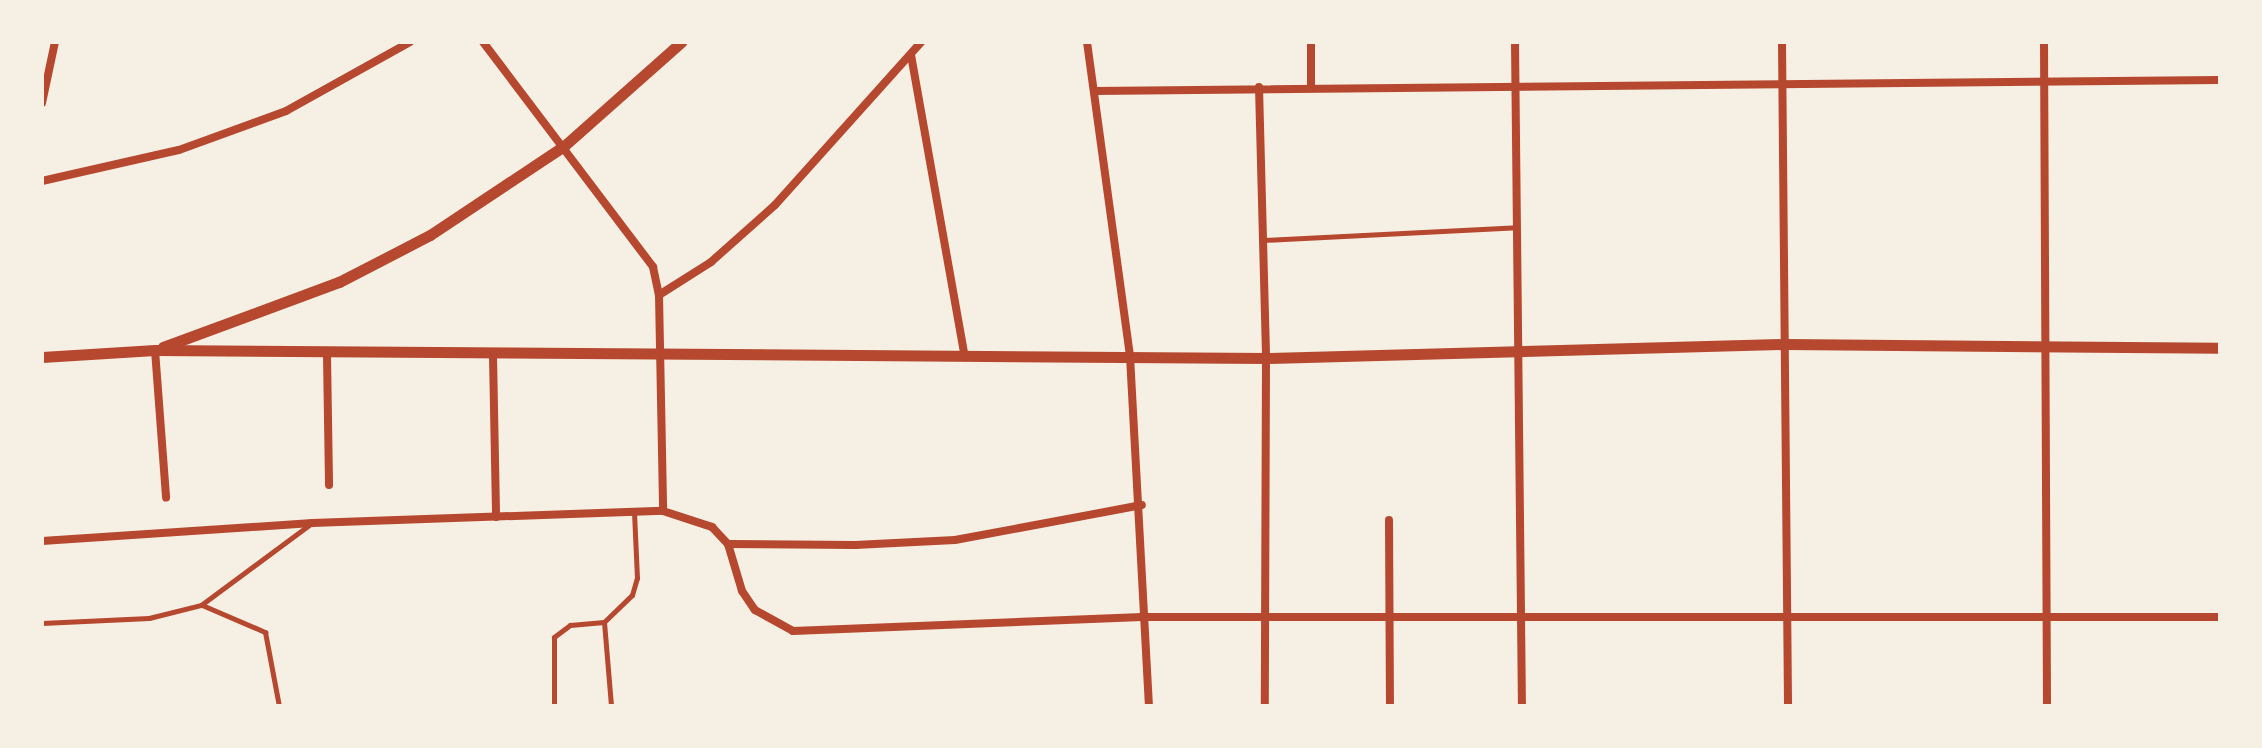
<!DOCTYPE html>
<style>
body{margin:0}
#map{position:relative;width:2262px;height:748px;overflow:hidden;background:#f6efe4;font-family:"Playfair Display",serif}
div>[style]{position:absolute}
.service>*{height:5px;margin:-2.5px;padding:0 2.5px;transform-origin:2.5px;border-radius:2.5px;background:#b5482f}
.minor>*{height:8px;margin:-4px;padding:0 4px;transform-origin:4px;border-radius:4px;background:#b5482f}
.tertiary>*{height:11px;margin:-5.5px;padding:0 5.5px;transform-origin:5.5px;border-radius:5.5px;background:#b5482f}
span{translate:-50% -50%;white-space:nowrap;text-align:center;line-height:1.15;-webkit-text-stroke:6px #f6efe4;paint-order:stroke}
.frame{position:absolute;inset:0;border:44px solid #f6efe4;pointer-events:none}
</style>
<div id="map">
<div class="service">
<div style="left:1264px;top:240px;width:253px;rotate:-2.9deg"></div>
<div style="left:202px;top:605px;width:69px;rotate:23.2deg"></div>
<div style="left:265px;top:632px;width:75px;rotate:79.3deg"></div>
<div style="left:604px;top:622px;width:84px;rotate:85.2deg"></div>
<div style="left:42px;top:623px;width:107px;rotate:-2.7deg"></div>
<div style="left:149px;top:618px;width:54px;rotate:-14deg"></div>
<div style="left:201px;top:605px;width:134px;rotate:-36.5deg"></div>
<div style="left:554px;top:706px;width:69px;rotate:-90deg"></div>
<div style="left:554px;top:637px;width:20px;rotate:-37deg"></div>
<div style="left:570px;top:625px;width:34px;rotate:-5deg"></div>
<div style="left:604px;top:622px;width:39px;rotate:-44deg"></div>
<div style="left:632px;top:595px;width:18px;rotate:-74deg"></div>
<div style="left:637px;top:578px;width:66px;rotate:-92.6deg"></div>
</div>
<div class="minor">
<div style="left:483px;top:42px;width:282px;rotate:52.9deg"></div>
<div style="left:653px;top:267px;width:29px;rotate:78deg"></div>
<div style="left:659px;top:295px;width:216px;rotate:88.9deg"></div>
<div style="left:1087px;top:42px;width:317px;rotate:82.2deg"></div>
<div style="left:1130px;top:356px;width:351px;rotate:86.9deg"></div>
<div style="left:1311px;top:42px;width:44px;rotate:90deg"></div>
<div style="left:1515px;top:42px;width:664px;rotate:89.4deg"></div>
<div style="left:1782px;top:42px;width:664px;rotate:89.48deg"></div>
<div style="left:2044px;top:42px;width:664px;rotate:89.74deg"></div>
<div style="left:911px;top:55px;width:307px;rotate:79.9deg"></div>
<div style="left:1259px;top:87px;width:271px;rotate:88.5deg"></div>
<div style="left:1266px;top:358px;width:348px;rotate:90.2deg"></div>
<div style="left:1094px;top:91px;width:1126px;rotate:-0.56deg"></div>
<div style="left:42px;top:103px;width:62px;rotate:-78deg"></div>
<div style="left:42px;top:181px;width:140px;rotate:-12.8deg"></div>
<div style="left:179px;top:150px;width:114px;rotate:-20deg"></div>
<div style="left:286px;top:111px;width:142px;rotate:-29.1deg"></div>
<div style="left:659px;top:295px;width:62px;rotate:-32.4deg"></div>
<div style="left:711px;top:262px;width:86px;rotate:-41.7deg"></div>
<div style="left:775px;top:205px;width:219px;rotate:-48.1deg"></div>
<div style="left:155px;top:350px;width:148px;rotate:85.7deg"></div>
<div style="left:327px;top:355px;width:130px;rotate:89.1deg"></div>
<div style="left:493px;top:356px;width:161px;rotate:88.9deg"></div>
<div style="left:1389px;top:520px;width:186px;rotate:89.7deg"></div>
<div style="left:42px;top:541px;width:271px;rotate:-3.8deg"></div>
<div style="left:312px;top:523px;width:351px;rotate:-2deg"></div>
<div style="left:663px;top:511px;width:52px;rotate:18.1deg"></div>
<div style="left:712px;top:527px;width:23px;rotate:47deg"></div>
<div style="left:728px;top:544px;width:127px;rotate:0.5deg"></div>
<div style="left:855px;top:545px;width:100px;rotate:-2.9deg"></div>
<div style="left:955px;top:540px;width:190px;rotate:-10.6deg"></div>
<div style="left:728px;top:544px;width:49px;rotate:73.4deg"></div>
<div style="left:742px;top:591px;width:23px;rotate:56deg"></div>
<div style="left:755px;top:610px;width:43px;rotate:28.9deg"></div>
<div style="left:793px;top:631px;width:349px;rotate:-2.3deg"></div>
<div style="left:1142px;top:617px;width:1078px"></div>
</div>
<div class="tertiary">
<div style="left:163px;top:347px;width:188px;rotate:-20.3deg"></div>
<div style="left:339px;top:282px;width:102px;rotate:-27.3deg"></div>
<div style="left:430px;top:235px;width:161px;rotate:-33.6deg"></div>
<div style="left:564px;top:146px;width:157px;rotate:-41.6deg"></div>
<div style="left:42px;top:357px;width:113px;rotate:-3.5deg"></div>
<div style="left:155px;top:350px;width:1111px;rotate:0.41deg"></div>
<div style="left:1266px;top:358px;width:519px;rotate:-1.55deg"></div>
<div style="left:1785px;top:344px;width:435px;rotate:0.5deg"></div>
</div>
<div class="frame"></div>
</div>
